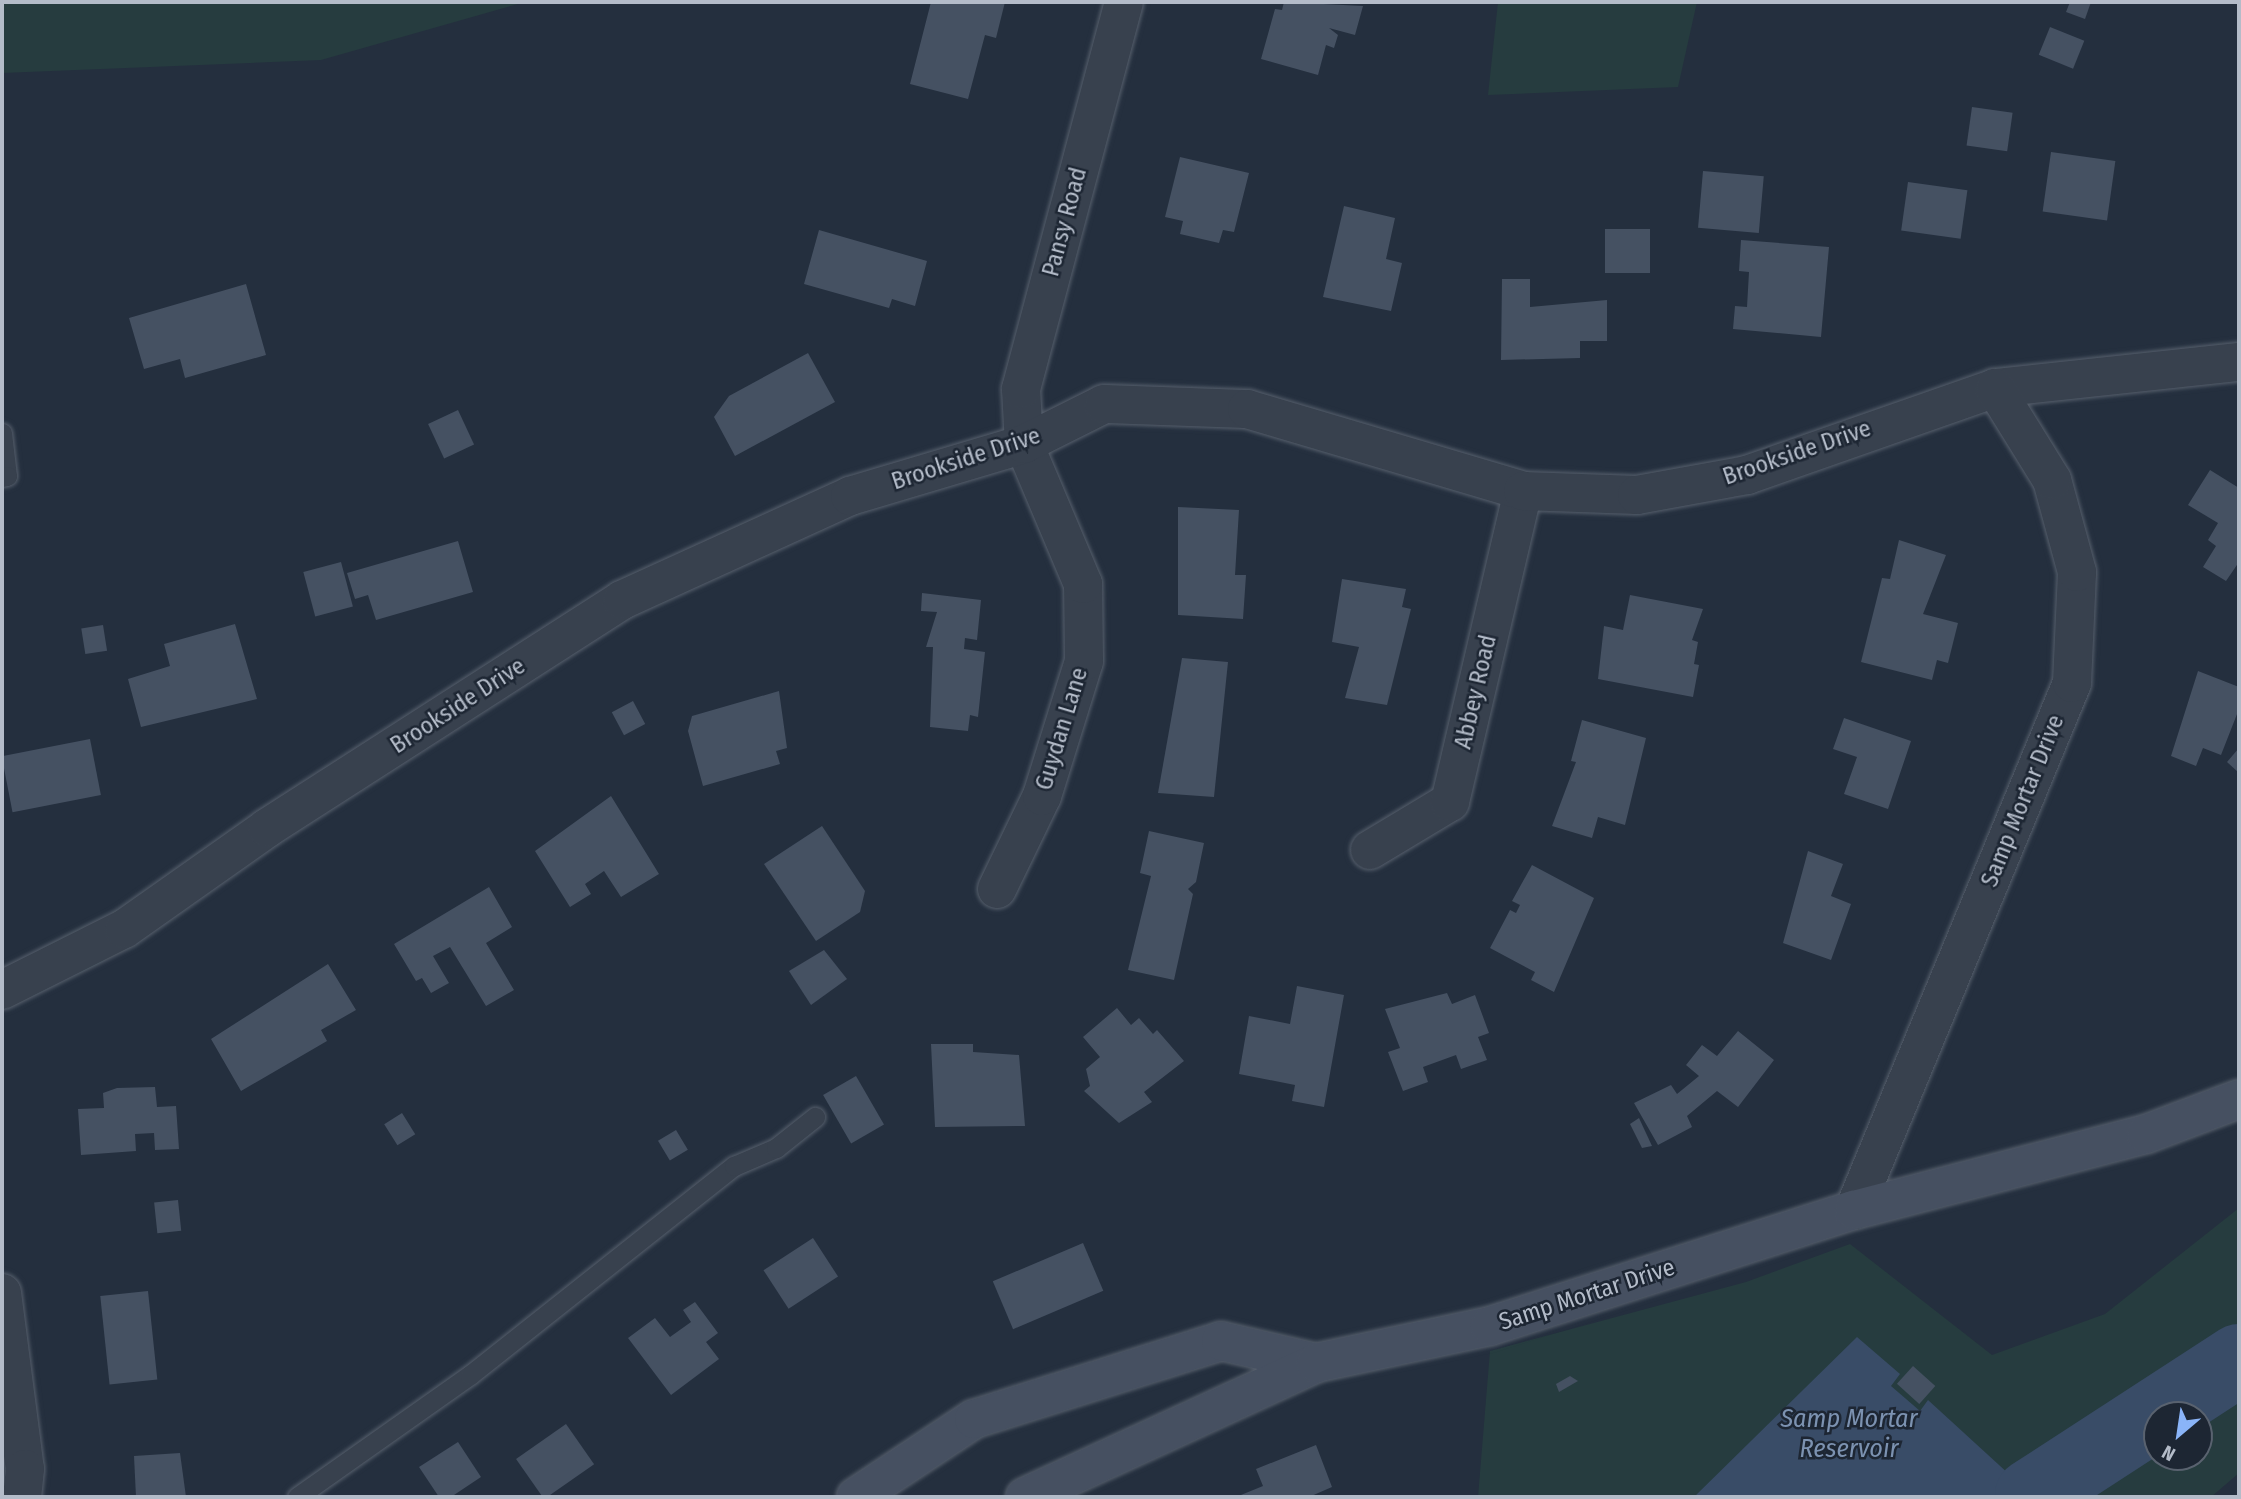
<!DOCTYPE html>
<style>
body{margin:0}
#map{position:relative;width:2241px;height:1499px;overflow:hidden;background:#242f3e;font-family:"Fira Sans Condensed",sans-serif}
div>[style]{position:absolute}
.green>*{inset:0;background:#263c3f}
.water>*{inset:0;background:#394c67}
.river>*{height:72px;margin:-36px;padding:0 36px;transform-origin:36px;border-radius:36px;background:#394c67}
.building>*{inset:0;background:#455162;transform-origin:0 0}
.roads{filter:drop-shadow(0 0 2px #565f6c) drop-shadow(0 0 2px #565f6c)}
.lane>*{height:19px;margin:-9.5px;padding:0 9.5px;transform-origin:9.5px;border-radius:9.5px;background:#38414e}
.street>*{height:38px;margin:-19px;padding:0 19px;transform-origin:19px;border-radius:19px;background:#38414e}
.secondary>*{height:38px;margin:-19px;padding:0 19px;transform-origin:19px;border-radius:19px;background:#465061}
span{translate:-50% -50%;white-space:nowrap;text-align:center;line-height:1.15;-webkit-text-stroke:5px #1d2633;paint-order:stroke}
.street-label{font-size:24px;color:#b4bcc9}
.water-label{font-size:26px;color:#7c92b1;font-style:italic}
.frame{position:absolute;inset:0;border:4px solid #b4bcc9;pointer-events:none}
.north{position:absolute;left:2143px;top:1401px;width:70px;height:70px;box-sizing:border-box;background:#1d2633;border:2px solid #59626f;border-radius:50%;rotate:209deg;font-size:19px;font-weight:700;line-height:28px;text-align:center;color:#b4bcc9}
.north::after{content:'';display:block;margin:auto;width:24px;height:32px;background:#8ab4f8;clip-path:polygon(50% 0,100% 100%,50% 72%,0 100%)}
</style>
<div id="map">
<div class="green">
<div style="clip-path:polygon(2px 2px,525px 2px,321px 60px,2px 73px)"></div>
<div style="clip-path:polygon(1498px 2px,1697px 2px,1678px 87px,1488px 95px)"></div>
<div style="clip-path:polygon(evenodd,2239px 1208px,2239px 1473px,2211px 1497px,1478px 1497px,1490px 1351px,1746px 1282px,1850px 1244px,1992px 1355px,2105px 1314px,2239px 1208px,2157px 1415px,2199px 1415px,2199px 1457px,2157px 1457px,2157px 1415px)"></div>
</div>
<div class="water">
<div style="clip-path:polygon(1857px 1337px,1900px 1374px,1891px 1386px,1920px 1411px,1928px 1400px,2034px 1497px,1694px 1497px)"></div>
</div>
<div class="river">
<div style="left:2031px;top:1495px;width:248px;rotate:-33deg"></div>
</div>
<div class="building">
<div style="clip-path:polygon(931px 2px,1005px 2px,996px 38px,985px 35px,968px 99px,910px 84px)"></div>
<div style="clip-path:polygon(1284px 2px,1363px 6px,1355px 35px,1329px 28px,1338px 35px,1334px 48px,1326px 45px,1318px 75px,1261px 59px,1275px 9px,1282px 10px)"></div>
<div style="clip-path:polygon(2070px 2px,2091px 2px,2085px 19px,2066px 12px)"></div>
<div style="left:2050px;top:27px;width:37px;height:30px;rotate:22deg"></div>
<div style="left:1972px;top:107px;width:41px;height:39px;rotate:8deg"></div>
<div style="left:2051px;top:152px;width:65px;height:60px;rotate:8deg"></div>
<div style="clip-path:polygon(1180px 157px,1249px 173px,1234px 232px,1223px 230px,1219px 243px,1180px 234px,1183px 221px,1165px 217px)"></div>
<div style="left:1703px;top:171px;width:61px;height:57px;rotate:5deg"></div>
<div style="left:1908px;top:182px;width:60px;height:49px;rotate:8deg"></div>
<div style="clip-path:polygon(1344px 206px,1395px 218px,1386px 259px,1402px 263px,1391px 311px,1323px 297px)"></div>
<div style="left:1605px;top:229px;width:45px;height:44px"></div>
<div style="clip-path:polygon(819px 230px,927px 261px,915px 306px,892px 299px,889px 308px,804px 284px)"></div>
<div style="clip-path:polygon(1741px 240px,1829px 247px,1821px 337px,1733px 329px,1735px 306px,1747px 307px,1749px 272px,1739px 271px)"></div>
<div style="clip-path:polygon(1502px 279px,1530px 279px,1530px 307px,1607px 300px,1607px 341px,1580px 341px,1580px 358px,1501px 360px)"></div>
<div style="clip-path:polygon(246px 284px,266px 355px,185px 378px,180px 359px,144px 369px,129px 318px)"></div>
<div style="clip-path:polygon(808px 353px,835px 402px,735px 456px,714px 417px,729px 396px)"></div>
<div style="left:458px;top:410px;width:38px;height:33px;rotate:65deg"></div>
<div style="clip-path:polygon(2210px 470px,2239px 488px,2239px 562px,2226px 581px,2203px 567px,2216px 546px,2208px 540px,2218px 523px,2188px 505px)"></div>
<div style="clip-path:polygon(1178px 507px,1239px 510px,1235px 575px,1246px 575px,1243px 619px,1178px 615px)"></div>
<div style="clip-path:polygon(1899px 540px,1946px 555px,1923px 614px,1958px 623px,1948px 663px,1937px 660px,1932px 680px,1861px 662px,1882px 578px,1890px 579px)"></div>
<div style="clip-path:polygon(458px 541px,473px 592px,376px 620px,368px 595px,355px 599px,347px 573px)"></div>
<div style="left:341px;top:562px;width:46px;height:39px;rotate:75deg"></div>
<div style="clip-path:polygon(1342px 579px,1406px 589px,1402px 607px,1411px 609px,1387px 705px,1345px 698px,1359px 647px,1332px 642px)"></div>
<div style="clip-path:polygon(922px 593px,981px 600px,977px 640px,965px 638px,964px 649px,985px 652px,978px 717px,970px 715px,968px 731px,930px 727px,933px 647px,926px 647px,937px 612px,921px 611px)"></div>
<div style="clip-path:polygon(1630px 595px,1703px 609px,1692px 640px,1698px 642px,1694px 664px,1699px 665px,1693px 697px,1598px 679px,1604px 626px,1623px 630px)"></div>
<div style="clip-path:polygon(235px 624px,257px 699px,141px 727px,128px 679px,170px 666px,164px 644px)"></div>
<div style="left:103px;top:625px;width:26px;height:22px;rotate:81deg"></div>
<div style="clip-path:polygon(1182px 658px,1228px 662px,1214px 797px,1158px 793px)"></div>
<div style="clip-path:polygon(2198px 671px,2239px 687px,2239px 709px,2221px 755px,2203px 748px,2196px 766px,2171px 756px)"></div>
<div style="clip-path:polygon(779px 691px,787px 748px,776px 751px,780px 764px,703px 786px,688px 731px,692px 716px)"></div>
<div style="left:633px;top:701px;width:26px;height:24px;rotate:62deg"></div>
<div style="clip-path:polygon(1844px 718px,1911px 741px,1888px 809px,1844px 794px,1857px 757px,1833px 749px)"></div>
<div style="clip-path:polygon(1582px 720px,1646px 738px,1625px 825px,1598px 817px,1592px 838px,1552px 826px,1576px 762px,1571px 761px)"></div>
<div style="left:90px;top:739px;width:57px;height:90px;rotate:79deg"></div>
<div style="clip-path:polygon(2239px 748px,2239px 773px,2227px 762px)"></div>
<div style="clip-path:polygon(611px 796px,659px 874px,621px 897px,604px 871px,585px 884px,591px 894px,570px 907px,535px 851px)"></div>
<div style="clip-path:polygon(822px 826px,865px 891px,860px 912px,816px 941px,764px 864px)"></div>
<div style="clip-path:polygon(1149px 831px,1204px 843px,1196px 882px,1188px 889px,1193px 894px,1174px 980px,1128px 970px,1151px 876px,1140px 873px)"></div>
<div style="clip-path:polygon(1808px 851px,1843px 864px,1831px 896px,1851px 904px,1831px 960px,1783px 943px)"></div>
<div style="clip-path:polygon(1532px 865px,1594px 898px,1554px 992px,1531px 980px,1535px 972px,1490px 948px,1510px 910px,1516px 913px,1520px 905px,1512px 901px)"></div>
<div style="clip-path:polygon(489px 887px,512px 927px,486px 943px,514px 990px,486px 1006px,450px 947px,433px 956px,449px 983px,431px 993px,422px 978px,416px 981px,394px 944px)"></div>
<div style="clip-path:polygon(824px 950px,847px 979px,811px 1005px,789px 971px)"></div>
<div style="clip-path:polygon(328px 964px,356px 1010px,321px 1030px,327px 1041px,241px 1091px,211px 1039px)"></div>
<div style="clip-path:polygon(1297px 986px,1344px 995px,1324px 1107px,1292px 1101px,1295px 1085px,1239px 1074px,1249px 1016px,1290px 1024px)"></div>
<div style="clip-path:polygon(1447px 993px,1452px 1004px,1475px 995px,1489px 1033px,1478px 1037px,1487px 1060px,1461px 1069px,1456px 1055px,1423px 1067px,1428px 1082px,1403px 1091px,1388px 1052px,1400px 1048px,1385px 1009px)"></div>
<div style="clip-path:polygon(1117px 1008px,1131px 1025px,1139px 1018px,1153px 1034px,1157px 1030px,1184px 1061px,1144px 1092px,1152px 1102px,1119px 1123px,1084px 1091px,1090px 1086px,1086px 1069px,1100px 1057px,1083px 1037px)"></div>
<div style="clip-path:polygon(1738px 1031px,1774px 1060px,1738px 1107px,1717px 1091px,1687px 1116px,1692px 1127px,1658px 1145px,1634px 1103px,1671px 1085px,1677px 1094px,1699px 1076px,1686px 1065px,1702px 1045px,1717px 1056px)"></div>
<div style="clip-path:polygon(931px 1044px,973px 1044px,973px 1052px,1019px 1055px,1025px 1126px,935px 1127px)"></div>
<div style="left:856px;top:1076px;width:56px;height:38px;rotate:60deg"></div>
<div style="clip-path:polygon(155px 1087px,157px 1107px,176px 1106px,179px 1149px,155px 1150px,154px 1133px,135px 1134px,136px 1151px,81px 1155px,78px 1109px,104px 1108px,103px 1093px,117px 1088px)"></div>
<div style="left:402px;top:1113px;width:25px;height:21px;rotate:58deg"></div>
<div style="clip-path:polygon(1639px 1118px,1652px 1146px,1642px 1148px,1630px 1124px)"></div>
<div style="left:676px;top:1130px;width:23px;height:21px;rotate:59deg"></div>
<div style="left:178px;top:1200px;width:31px;height:24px;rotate:84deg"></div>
<div style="left:813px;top:1238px;width:46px;height:59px;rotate:57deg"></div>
<div style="left:1083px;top:1243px;width:52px;height:98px;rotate:67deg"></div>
<div style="left:148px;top:1291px;width:89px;height:48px;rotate:84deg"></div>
<div style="clip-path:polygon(695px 1302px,718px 1333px,706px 1342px,719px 1359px,671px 1395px,628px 1338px,655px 1318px,670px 1337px,691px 1322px,683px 1310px)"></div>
<div style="left:1913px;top:1366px;width:30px;height:24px;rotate:42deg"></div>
<div style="clip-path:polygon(1570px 1376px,1578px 1381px,1559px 1392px,1556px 1384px)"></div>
<div style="left:566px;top:1424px;width:49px;height:61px;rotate:55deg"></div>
<div style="clip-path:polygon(458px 1442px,481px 1477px,451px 1497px,439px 1497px,419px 1467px)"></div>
<div style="clip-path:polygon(1316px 1445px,1332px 1487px,1309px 1497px,1236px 1497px,1263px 1486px,1256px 1469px)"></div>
<div style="clip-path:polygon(180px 1453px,186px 1497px,136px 1497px,134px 1456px)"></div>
</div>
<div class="roads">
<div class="lane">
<div style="left:2px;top:433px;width:43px;rotate:83.4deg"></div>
<div style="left:7px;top:476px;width:5px;rotate:169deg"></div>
<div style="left:297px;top:1497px;width:212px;rotate:-35.2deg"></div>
<div style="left:470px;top:1375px;width:337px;rotate:-38.4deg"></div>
<div style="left:734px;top:1166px;width:46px;rotate:-23.2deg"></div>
<div style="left:776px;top:1148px;width:50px;rotate:-38.5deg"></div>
</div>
<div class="street">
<div style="left:1370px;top:850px;width:93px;rotate:-31deg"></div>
<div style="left:1450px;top:802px;width:319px;rotate:-76.8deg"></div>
<div style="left:997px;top:889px;width:103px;rotate:-64.2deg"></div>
<div style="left:1042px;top:796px;width:141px;rotate:-72.7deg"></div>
<div style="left:1084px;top:661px;width:77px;rotate:-90.7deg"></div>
<div style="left:1083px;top:584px;width:152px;rotate:-112.9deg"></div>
<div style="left:1024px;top:444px;width:55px;rotate:-93.1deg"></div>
<div style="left:1021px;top:389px;width:400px;rotate:-75.1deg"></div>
<div style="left:2px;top:990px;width:136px;rotate:-26.6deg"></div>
<div style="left:124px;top:929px;width:175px;rotate:-35.2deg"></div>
<div style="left:267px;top:828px;width:422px;rotate:-32.7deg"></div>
<div style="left:622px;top:600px;width:251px;rotate:-24.5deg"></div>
<div style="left:850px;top:496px;width:182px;rotate:-16.6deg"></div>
<div style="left:1024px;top:444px;width:89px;rotate:-26.6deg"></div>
<div style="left:1104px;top:404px;width:143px;rotate:2deg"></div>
<div style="left:1247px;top:409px;width:288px;rotate:16.5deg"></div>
<div style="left:1523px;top:491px;width:114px;rotate:2deg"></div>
<div style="left:1637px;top:495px;width:112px;rotate:-10.3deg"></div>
<div style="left:1747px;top:475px;width:263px;rotate:-19.3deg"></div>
<div style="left:1995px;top:388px;width:245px;rotate:-6.1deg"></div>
<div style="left:1854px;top:1210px;width:570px;rotate:-67.53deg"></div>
<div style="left:2072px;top:683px;width:111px;rotate:-87.4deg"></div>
<div style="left:2077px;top:572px;width:95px;rotate:-105.2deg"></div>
<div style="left:2052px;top:480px;width:108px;rotate:-121.8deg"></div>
<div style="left:2px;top:1293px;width:177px;rotate:82.6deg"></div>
<div style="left:25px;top:1469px;width:28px;rotate:96deg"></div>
</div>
<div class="secondary">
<div style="left:856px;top:1497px;width:141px;rotate:-33.5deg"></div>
<div style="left:974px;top:1419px;width:259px;rotate:-17.5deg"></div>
<div style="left:1221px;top:1341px;width:98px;rotate:13deg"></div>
<div style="left:1025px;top:1497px;width:320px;rotate:-24.7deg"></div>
<div style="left:1316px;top:1363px;width:178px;rotate:-12deg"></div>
<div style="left:1490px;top:1326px;width:382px;rotate:-17.7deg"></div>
<div style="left:1854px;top:1210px;width:302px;rotate:-14.6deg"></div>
<div style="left:2146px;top:1134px;width:99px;rotate:-20.6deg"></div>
</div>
</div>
<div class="street-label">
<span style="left:1065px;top:222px;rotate:-75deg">Pansy Road</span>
<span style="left:1797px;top:453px;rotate:-19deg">Brookside Drive</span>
<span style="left:966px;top:459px;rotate:-18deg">Brookside Drive</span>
<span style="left:1476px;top:692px;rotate:-77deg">Abbey Road</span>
<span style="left:458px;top:706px;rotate:-33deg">Brookside Drive</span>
<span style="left:1062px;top:729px;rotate:-73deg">Guydan Lane</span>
<span style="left:2023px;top:801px;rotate:-68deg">Samp Mortar Drive</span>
<span style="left:1587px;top:1295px;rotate:-18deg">Samp Mortar Drive</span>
</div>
<div class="water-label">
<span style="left:1849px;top:1434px">Samp Mortar<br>Reservoir</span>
</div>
<div class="frame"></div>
<div class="north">N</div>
</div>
